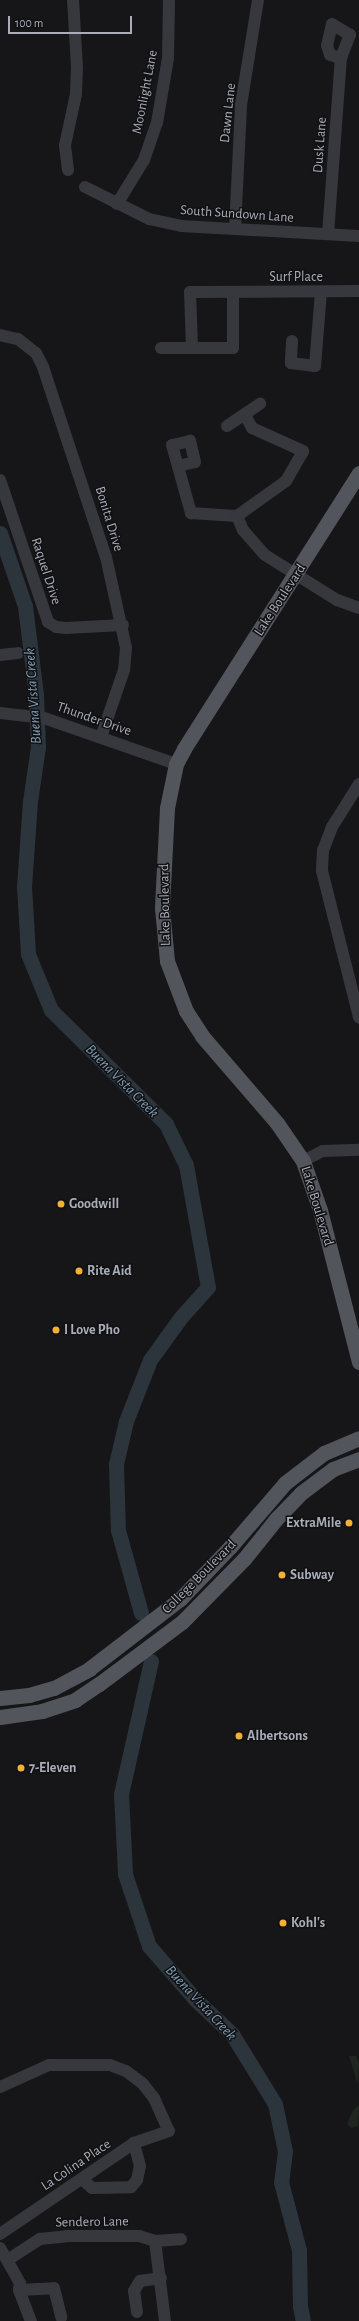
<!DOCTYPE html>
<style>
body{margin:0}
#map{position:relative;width:359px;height:2321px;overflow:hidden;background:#161618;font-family:"Alegreya Sans",sans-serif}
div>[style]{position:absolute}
.green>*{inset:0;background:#1e261f}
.river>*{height:15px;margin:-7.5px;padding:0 7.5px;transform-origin:7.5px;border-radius:7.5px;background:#2c353c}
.minor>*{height:12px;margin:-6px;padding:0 6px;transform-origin:6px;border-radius:6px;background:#37383d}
.major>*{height:15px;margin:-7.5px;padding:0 7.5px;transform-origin:7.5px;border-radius:7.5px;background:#53555c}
.dots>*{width:11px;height:11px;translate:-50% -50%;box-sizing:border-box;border:2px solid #111113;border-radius:50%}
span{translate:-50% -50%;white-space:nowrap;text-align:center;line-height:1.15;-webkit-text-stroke:3px #111113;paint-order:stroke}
.street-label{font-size:14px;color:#a8adb8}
.poi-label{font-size:14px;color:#a8adb8;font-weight:700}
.left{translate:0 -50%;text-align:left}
.right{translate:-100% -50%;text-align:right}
.water-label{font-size:15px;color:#7f9bb3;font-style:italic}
.scale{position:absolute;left:8px;top:16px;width:124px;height:18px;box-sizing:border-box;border:2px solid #a8adb8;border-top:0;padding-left:5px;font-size:12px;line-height:14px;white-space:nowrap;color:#a8adb8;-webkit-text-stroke:3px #111113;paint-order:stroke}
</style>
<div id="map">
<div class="green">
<div style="clip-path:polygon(349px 2056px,356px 2056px,359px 2063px,358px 2085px)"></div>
<div style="clip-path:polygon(359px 2105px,358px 2126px,351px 2128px,347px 2124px,353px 2110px)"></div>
</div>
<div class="river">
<div style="left:0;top:533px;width:77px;rotate:71.1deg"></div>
<div style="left:25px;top:606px;width:89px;rotate:82.9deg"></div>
<div style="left:36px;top:694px;width:53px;rotate:87.8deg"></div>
<div style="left:38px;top:747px;width:55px;rotate:98.4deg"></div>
<div style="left:30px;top:801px;width:85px;rotate:94deg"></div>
<div style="left:24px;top:886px;width:68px;rotate:86.6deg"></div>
<div style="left:28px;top:954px;width:61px;rotate:67.7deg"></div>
<div style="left:51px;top:1010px;width:162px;rotate:44.7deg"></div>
<div style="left:166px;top:1124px;width:46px;rotate:64deg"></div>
<div style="left:186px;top:1165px;width:124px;rotate:79.8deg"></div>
<div style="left:208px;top:1287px;width:40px;rotate:132deg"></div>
<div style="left:181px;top:1317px;width:53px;rotate:125.8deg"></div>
<div style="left:150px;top:1360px;width:66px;rotate:111.5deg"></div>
<div style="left:126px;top:1421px;width:44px;rotate:103.1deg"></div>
<div style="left:116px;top:1464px;width:66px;rotate:88.3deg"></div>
<div style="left:118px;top:1530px;width:86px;rotate:74.5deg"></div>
<div style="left:151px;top:1661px;width:136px;rotate:102.7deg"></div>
<div style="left:121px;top:1794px;width:80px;rotate:87.1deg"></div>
<div style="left:125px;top:1874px;width:76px;rotate:71.6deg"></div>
<div style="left:149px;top:1946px;width:70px;rotate:49deg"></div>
<div style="left:195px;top:1999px;width:51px;rotate:43.4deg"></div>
<div style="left:232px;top:2034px;width:82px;rotate:58.4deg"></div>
<div style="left:275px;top:2104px;width:48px;rotate:78deg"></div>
<div style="left:285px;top:2151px;width:31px;rotate:97deg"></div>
<div style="left:281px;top:2182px;width:70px;rotate:75.2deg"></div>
<div style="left:299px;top:2250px;width:56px;rotate:89deg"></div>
<div style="left:300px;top:2306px;width:15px;rotate:79deg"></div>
</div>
<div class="minor">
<div style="left:68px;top:170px;width:25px;rotate:-97deg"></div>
<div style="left:65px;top:145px;width:52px;rotate:-77.8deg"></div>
<div style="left:76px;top:94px;width:27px;rotate:-88deg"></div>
<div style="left:77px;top:67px;width:67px;rotate:-93.4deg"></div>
<div style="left:85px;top:187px;width:72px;rotate:26.6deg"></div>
<div style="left:149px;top:219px;width:33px;rotate:12deg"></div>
<div style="left:181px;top:226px;width:178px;rotate:3.2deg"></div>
<div style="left:117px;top:204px;width:52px;rotate:-58.5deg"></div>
<div style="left:144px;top:160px;width:39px;rotate:-71deg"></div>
<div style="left:157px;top:123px;width:66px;rotate:-80.4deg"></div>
<div style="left:168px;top:58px;width:58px;rotate:-89deg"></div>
<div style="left:235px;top:229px;width:124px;rotate:-87.2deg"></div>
<div style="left:241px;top:105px;width:106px;rotate:-80.8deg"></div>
<div style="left:328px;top:234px;width:176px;rotate:-85.8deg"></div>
<div style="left:341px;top:58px;width:25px;rotate:-69deg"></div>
<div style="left:350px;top:35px;width:21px;rotate:-149deg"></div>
<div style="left:332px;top:24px;width:22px;rotate:103deg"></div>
<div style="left:327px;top:45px;width:10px;rotate:73deg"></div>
<div style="left:330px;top:55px;width:11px;rotate:15deg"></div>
<div style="left:0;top:335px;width:18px;rotate:13deg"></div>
<div style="left:18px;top:339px;width:23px;rotate:38deg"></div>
<div style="left:36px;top:353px;width:16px;rotate:63deg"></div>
<div style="left:43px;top:367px;width:200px;rotate:71.7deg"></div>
<div style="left:106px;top:557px;width:93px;rotate:77.6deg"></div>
<div style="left:126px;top:648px;width:22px;rotate:95deg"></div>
<div style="left:124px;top:670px;width:71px;rotate:108.9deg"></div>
<div style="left:292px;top:341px;width:22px;rotate:93deg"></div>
<div style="left:291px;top:363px;width:24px;rotate:7deg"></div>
<div style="left:315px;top:366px;width:74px;rotate:-85.4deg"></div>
<div style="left:161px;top:348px;width:72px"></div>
<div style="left:233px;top:348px;width:56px;rotate:-90deg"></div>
<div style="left:192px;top:348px;width:56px;rotate:-92deg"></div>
<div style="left:190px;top:292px;width:169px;rotate:-0.3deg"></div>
<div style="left:227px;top:426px;width:40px;rotate:-34deg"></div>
<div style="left:178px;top:466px;width:17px;rotate:-13deg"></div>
<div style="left:195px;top:462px;width:22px;rotate:-103deg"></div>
<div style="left:190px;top:441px;width:18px;rotate:167deg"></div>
<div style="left:172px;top:445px;width:71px;rotate:74.4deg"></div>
<div style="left:191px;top:513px;width:46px;rotate:3.7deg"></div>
<div style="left:0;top:480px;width:150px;rotate:71.3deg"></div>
<div style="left:48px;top:622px;width:9px;rotate:32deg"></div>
<div style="left:56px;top:627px;width:10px;rotate:6deg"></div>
<div style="left:66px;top:628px;width:57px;rotate:-3deg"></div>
<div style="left:237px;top:516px;width:60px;rotate:-35.5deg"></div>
<div style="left:286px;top:481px;width:34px;rotate:-60deg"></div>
<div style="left:303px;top:451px;width:56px;rotate:-155.7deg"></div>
<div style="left:252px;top:428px;width:15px;rotate:-118deg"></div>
<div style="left:237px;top:516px;width:15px;rotate:67deg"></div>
<div style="left:243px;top:530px;width:33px;rotate:49deg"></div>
<div style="left:265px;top:555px;width:85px;rotate:32deg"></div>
<div style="left:337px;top:600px;width:23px;rotate:20deg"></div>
<div style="left:0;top:655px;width:18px;rotate:-6deg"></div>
<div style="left:0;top:713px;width:44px;rotate:6.5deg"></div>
<div style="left:44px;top:718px;width:140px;rotate:19.2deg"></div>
<div style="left:359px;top:784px;width:51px;rotate:122.1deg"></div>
<div style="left:332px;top:827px;width:25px;rotate:111deg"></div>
<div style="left:323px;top:850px;width:21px;rotate:93deg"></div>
<div style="left:322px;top:871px;width:151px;rotate:75.8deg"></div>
<div style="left:303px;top:1161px;width:22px;rotate:-27deg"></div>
<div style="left:323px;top:1151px;width:36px;rotate:-2deg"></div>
<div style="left:0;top:2087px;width:54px;rotate:-24.2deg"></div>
<div style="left:49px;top:2065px;width:61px"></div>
<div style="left:110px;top:2065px;width:17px;rotate:21deg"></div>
<div style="left:126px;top:2071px;width:21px;rotate:37deg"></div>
<div style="left:143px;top:2084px;width:18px;rotate:52deg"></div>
<div style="left:154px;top:2098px;width:36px;rotate:66deg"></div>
<div style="left:169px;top:2131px;width:37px;rotate:161deg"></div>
<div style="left:134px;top:2143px;width:162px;rotate:145.8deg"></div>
<div style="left:82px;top:2179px;width:13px;rotate:42deg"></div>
<div style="left:92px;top:2188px;width:39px;rotate:-1deg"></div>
<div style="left:131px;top:2187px;width:9px;rotate:-49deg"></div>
<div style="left:137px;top:2180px;width:14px;rotate:-78deg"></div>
<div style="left:140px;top:2166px;width:24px;rotate:-105deg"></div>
<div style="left:155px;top:2241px;width:81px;rotate:82.9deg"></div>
<div style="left:0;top:2248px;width:40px;rotate:60.3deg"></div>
<div style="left:20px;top:2283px;width:7px;rotate:98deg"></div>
<div style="left:19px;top:2290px;width:33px;rotate:69deg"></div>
<div style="left:9px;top:2259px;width:37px;rotate:-33deg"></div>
<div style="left:40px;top:2239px;width:27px;rotate:-6deg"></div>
<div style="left:67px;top:2236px;width:72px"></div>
<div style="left:139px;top:2236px;width:17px;rotate:17deg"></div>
<div style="left:155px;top:2241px;width:26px;rotate:-4deg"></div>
<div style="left:19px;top:2290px;width:35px;rotate:-3deg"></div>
<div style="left:54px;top:2288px;width:30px;rotate:76deg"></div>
<div style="left:137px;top:2312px;width:21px;rotate:-98deg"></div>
<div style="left:134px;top:2291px;width:12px;rotate:-59deg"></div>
<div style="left:140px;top:2281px;width:21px;rotate:-8deg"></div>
</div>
<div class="major">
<div style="left:359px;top:473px;width:327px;rotate:122.4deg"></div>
<div style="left:184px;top:749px;width:17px;rotate:118deg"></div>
<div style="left:176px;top:764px;width:45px;rotate:101.6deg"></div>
<div style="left:167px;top:808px;width:100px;rotate:92.9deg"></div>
<div style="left:162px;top:908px;width:53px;rotate:84.6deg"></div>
<div style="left:167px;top:961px;width:53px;rotate:69.2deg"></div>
<div style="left:186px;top:1011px;width:30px;rotate:57deg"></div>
<div style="left:202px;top:1036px;width:115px;rotate:49.2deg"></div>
<div style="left:277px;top:1123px;width:46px;rotate:55.6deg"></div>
<div style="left:303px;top:1161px;width:52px;rotate:70.9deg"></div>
<div style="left:320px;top:1210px;width:157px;rotate:75.6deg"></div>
<div style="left:0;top:1698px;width:29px;rotate:-6deg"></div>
<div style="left:29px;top:1695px;width:26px;rotate:-16deg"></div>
<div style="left:54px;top:1688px;width:40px;rotate:-28deg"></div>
<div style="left:89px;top:1669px;width:115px;rotate:-37.6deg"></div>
<div style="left:180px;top:1599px;width:72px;rotate:-46.1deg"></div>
<div style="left:230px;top:1547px;width:84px;rotate:-49.3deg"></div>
<div style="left:285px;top:1483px;width:49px;rotate:-37.6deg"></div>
<div style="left:324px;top:1453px;width:38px;rotate:-23deg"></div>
<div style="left:0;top:1717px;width:42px;rotate:-8.1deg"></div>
<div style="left:42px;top:1711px;width:35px;rotate:-18deg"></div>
<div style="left:75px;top:1700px;width:29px;rotate:-34deg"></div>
<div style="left:99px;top:1684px;width:104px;rotate:-36.8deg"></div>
<div style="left:182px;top:1622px;width:88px;rotate:-45.5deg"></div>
<div style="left:244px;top:1559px;width:51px;rotate:-51.3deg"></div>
<div style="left:276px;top:1519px;width:36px;rotate:-46deg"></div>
<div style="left:301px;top:1493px;width:40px;rotate:-37deg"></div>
<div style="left:333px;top:1469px;width:28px;rotate:-21deg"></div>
</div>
<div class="dots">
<div style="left:61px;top:1204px;background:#f2b134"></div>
<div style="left:79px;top:1271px;background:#f2b134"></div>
<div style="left:56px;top:1330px;background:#f2b134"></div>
<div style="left:349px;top:1523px;background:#f2b134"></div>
<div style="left:282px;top:1575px;background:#f2b134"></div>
<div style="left:239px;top:1736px;background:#f2b134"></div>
<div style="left:21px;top:1768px;background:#f2b134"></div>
<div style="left:283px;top:1923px;background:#f2b134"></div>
</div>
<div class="street-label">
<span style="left:145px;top:92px;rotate:-79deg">Moonlight Lane</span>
<span style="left:228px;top:113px;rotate:-84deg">Dawn Lane</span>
<span style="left:320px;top:145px;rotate:-86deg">Dusk Lane</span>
<span style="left:237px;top:214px;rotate:4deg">South Sundown Lane</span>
<span style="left:296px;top:277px">Surf Place</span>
<span style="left:109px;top:519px;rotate:73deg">Bonita Drive</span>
<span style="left:46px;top:571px;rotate:72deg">Raquel Drive</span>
<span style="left:280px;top:600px;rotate:-57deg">Lake Boulevard</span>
<span style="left:94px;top:719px;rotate:19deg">Thunder Drive</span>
<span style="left:165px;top:905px;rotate:-91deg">Lake Boulevard</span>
<span style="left:317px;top:1206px;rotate:73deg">Lake Boulevard</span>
<span style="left:199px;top:1577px;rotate:-45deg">College Boulevard</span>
<span style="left:76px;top:2165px;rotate:-34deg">La Colina Place</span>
<span style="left:92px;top:2222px;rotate:-1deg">Sendero Lane</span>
</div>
<div class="poi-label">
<span class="left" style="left:69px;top:1204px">Goodwill</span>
<span class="left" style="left:87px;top:1271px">Rite Aid</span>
<span class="left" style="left:64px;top:1330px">I Love Pho</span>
<span class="right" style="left:341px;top:1523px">ExtraMile</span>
<span class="left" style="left:290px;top:1575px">Subway</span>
<span class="left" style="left:247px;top:1736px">Albertsons</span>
<span class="left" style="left:29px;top:1768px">7-Eleven</span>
<span class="left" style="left:291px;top:1923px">Kohl's</span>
</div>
<div class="water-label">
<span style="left:33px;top:696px;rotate:-94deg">Buena Vista Creek</span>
<span style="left:122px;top:1081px;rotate:45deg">Buena Vista Creek</span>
<span style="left:201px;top:2003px;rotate:47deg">Buena Vista Creek</span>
</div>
<div class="scale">100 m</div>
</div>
